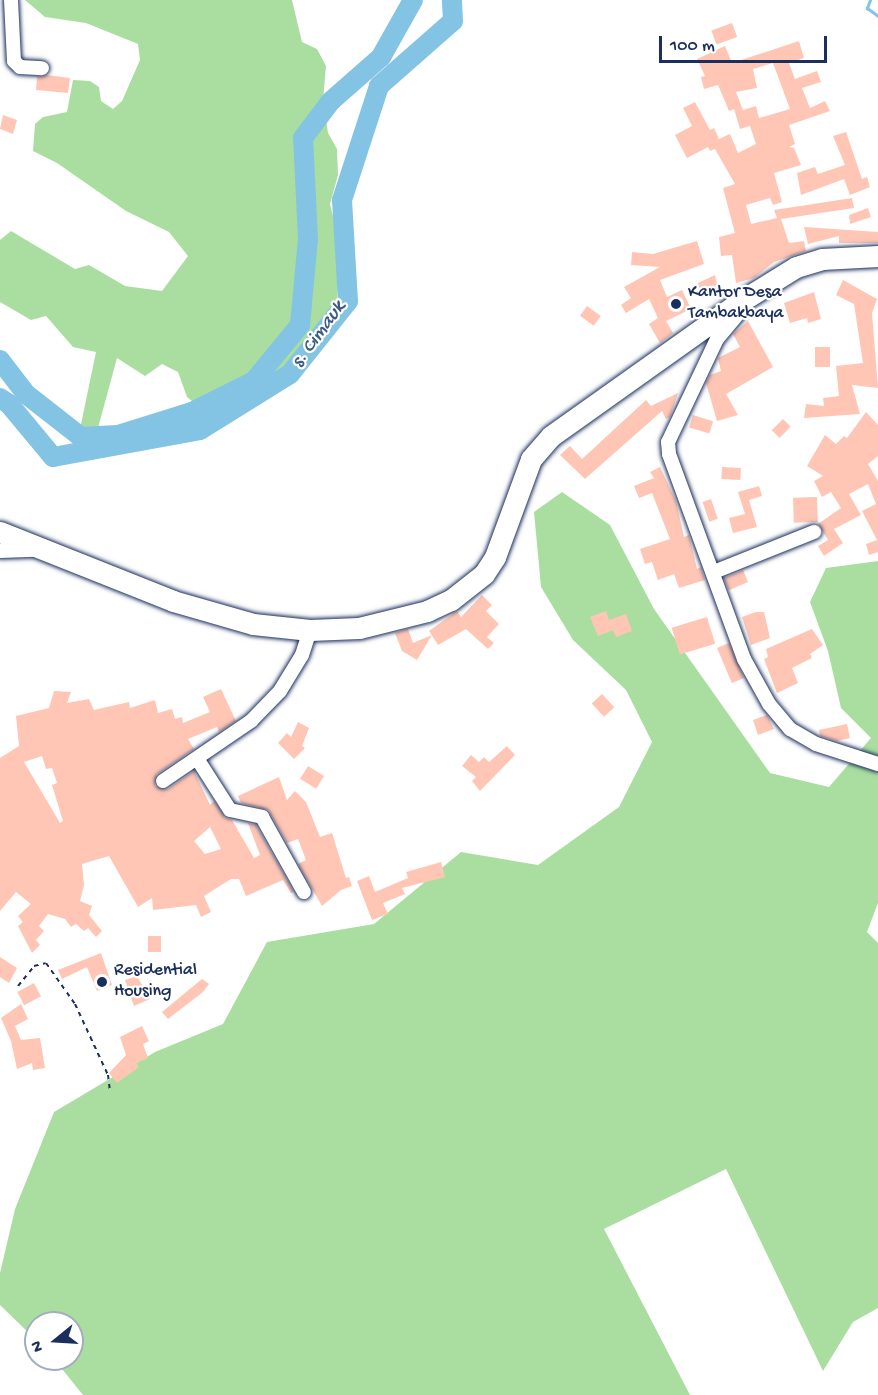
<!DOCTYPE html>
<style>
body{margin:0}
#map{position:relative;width:878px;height:1395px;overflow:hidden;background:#fff;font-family:"Gochi Hand",sans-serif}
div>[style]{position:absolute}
.green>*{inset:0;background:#aadea0}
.stream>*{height:3px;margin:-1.5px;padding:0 1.5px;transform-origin:1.5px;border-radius:1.5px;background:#83c3e4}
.river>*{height:20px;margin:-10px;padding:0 10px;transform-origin:10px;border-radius:10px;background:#83c3e4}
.building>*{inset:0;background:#ffc6b5;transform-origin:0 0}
.path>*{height:2px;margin-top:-1px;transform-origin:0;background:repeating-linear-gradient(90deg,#1b2f5e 0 4.5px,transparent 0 9px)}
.roads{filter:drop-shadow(0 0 2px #1b2f5e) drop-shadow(0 0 2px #1b2f5e)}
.street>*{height:14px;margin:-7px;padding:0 7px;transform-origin:7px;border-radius:7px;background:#fff}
.primary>*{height:21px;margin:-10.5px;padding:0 10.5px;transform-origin:10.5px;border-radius:10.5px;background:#fff}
.dots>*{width:16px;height:16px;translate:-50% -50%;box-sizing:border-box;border:3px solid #fff;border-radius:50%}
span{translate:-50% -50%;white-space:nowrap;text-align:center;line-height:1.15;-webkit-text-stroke:4.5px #fff;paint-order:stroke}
.poi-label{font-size:18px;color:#1b2f5e}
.left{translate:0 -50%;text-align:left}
.water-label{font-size:20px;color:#3a5b86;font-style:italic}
.north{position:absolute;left:24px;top:1311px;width:60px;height:60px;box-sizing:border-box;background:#fff;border:2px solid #a4acbf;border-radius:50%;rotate:252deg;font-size:16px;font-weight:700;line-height:24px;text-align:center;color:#1b2f5e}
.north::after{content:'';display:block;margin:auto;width:21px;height:27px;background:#1b2f5e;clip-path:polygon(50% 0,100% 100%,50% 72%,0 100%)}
.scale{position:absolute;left:659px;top:36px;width:168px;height:27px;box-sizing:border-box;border:3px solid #1b2f5e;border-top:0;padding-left:8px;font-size:18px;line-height:21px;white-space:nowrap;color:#1b2f5e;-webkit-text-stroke:4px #fff;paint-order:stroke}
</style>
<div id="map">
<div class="green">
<div style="clip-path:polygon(25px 0,292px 0,302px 42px,317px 49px,326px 66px,323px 101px,328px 133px,337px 149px,338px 175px,330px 204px,340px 244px,337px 303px,288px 365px,207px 413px,187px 397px,178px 372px,162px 364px,145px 376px,117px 358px,98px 428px,80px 429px,96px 352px,73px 347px,46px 316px,31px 320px,0 302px,0 240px,11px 231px,75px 269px,89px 265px,125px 286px,162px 291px,188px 256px,169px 232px,126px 211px,57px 163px,33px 151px,35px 124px,43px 117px,67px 112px,73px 80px,90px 81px,99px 87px,101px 101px,113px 109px,122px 101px,140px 60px,138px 44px,86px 23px,45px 17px)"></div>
<div style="clip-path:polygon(562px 492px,610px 525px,654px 609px,770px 773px,829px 787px,871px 738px,841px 708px,828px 651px,810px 602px,826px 568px,878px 561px,878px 903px,867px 932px,878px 943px,878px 1308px,853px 1322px,823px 1371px,726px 1169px,604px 1229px,690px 1395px,83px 1395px,54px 1359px,72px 1359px,72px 1323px,36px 1323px,36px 1340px,0 1305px,0 1273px,15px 1209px,54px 1112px,155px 1052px,223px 1024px,267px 942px,374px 924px,461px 852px,538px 865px,619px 807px,652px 742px,626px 690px,573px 640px,541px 587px,534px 512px)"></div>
</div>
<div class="stream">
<div style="left:870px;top:0;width:9px;rotate:111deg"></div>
<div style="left:867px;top:8px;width:14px;rotate:36deg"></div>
</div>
<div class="river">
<div style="left:0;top:360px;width:43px;rotate:52.6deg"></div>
<div style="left:26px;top:394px;width:70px;rotate:38deg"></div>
<div style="left:81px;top:437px;width:37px;rotate:-3deg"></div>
<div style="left:118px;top:435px;width:77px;rotate:-17.3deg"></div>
<div style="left:192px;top:412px;width:69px;rotate:-26.6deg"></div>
<div style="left:254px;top:381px;width:72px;rotate:-50.6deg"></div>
<div style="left:300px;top:325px;width:86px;rotate:-84.7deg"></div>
<div style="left:308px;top:239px;width:101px;rotate:-92.8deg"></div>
<div style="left:303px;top:138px;width:46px;rotate:-52.9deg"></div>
<div style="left:331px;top:101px;width:67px;rotate:-41.3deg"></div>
<div style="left:381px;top:57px;width:65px;rotate:-60.7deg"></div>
<div style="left:0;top:398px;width:11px;rotate:34deg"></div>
<div style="left:9px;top:404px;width:69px;rotate:50.3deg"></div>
<div style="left:53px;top:457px;width:149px;rotate:-10.4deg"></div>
<div style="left:200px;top:430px;width:106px;rotate:-31.9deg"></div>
<div style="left:290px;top:374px;width:93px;rotate:-51.5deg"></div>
<div style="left:348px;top:301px;width:101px;rotate:-93.4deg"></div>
<div style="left:342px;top:200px;width:120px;rotate:-72deg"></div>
<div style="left:379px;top:86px;width:98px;rotate:-41.3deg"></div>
<div style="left:453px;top:21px;width:21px;rotate:-93deg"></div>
</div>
<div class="building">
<div style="left:732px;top:23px;width:15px;height:22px;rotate:70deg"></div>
<div style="clip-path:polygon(evenodd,799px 41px,804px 58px,789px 63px,795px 79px,817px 71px,821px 82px,802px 88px,810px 108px,825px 101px,830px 111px,789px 125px,795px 144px,789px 147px,794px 148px,801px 165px,774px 173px,782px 202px,773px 205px,770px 198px,746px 205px,751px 224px,777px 218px,774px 210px,852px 198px,854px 208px,781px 219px,789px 243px,804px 241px,806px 251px,774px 262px,754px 278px,736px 283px,732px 255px,721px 256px,719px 237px,735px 233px,723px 188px,735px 184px,715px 149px,710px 151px,708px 147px,687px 158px,675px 135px,692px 126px,683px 108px,695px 102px,710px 130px,714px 128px,719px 139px,730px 134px,738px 153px,756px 144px,750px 126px,740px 129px,734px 109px,729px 111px,718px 85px,704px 89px,701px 77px,705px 76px,697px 59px,725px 46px,732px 63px,799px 41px,773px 63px,790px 109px,759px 118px,756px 106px,743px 110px,736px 92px,757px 88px,753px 69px,773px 63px)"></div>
<div style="clip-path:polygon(47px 75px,70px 78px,68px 93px,36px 90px,37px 77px)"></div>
<div style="clip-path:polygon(3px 115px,17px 120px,13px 134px,0 129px)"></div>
<div style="clip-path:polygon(846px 132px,862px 179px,867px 177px,870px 187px,850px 195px,844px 179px,801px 195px,797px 173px,815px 167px,818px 174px,845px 165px,833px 136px)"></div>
<div style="clip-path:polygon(868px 208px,871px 217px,850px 224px,849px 215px)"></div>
<div style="clip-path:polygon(804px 227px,878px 232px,878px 243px,839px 243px,839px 236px,808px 244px)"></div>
<div style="clip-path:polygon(697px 241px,704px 264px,660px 280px,667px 297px,682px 290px,691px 309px,666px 321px,673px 333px,660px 343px,649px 324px,658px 318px,649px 299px,626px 313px,621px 305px,631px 298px,624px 287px,660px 267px,631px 265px,632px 252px,653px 254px)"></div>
<div style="clip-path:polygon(715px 275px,719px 294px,701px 298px,698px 283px)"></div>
<div style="clip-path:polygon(843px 280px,877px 299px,872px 313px,878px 388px,852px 385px,860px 414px,804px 418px,806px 404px,824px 406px,823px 398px,839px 396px,836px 366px,863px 363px,854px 304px,836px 295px)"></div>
<div style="clip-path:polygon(814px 292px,821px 319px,808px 323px,807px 318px,790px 323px,784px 303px)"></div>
<div style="left:587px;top:306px;width:17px;height:12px;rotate:36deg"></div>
<div style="clip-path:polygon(748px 321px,773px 367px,726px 394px,738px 415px,717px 421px,706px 383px,710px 375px,721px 371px,718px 358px,740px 347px,733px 334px)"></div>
<div style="left:815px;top:347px;width:15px;height:20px"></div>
<div style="clip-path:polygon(678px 393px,670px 417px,666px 419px,662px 411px,585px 479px,560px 455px,570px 446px,582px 459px,646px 400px,651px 406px)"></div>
<div style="clip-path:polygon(866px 412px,878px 425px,878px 456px,868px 464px,878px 481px,878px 552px,869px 555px,866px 544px,877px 540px,862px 511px,876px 504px,868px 484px,849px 494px,861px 515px,834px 529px,843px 543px,824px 556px,818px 546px,828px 540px,818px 524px,841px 508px,831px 492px,822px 497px,814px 481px,823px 476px,807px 466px,825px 435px,836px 444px,844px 436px,847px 438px)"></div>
<div style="left:693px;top:415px;width:21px;height:13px;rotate:17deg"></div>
<div style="left:783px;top:419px;width:11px;height:16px;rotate:45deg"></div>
<div style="clip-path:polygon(660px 467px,676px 501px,684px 537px,689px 535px,697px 569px,701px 567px,705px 580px,679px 588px,674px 574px,658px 580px,652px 562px,645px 564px,640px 549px,670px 539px,652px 493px,639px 498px,634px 486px,654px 478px,650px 472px)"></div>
<div style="left:722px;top:467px;width:19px;height:12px;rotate:3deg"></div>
<div style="clip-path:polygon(759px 486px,762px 496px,749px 500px,757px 527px,733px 533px,729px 518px,745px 514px,738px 492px)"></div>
<div style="left:817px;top:497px;width:25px;height:24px;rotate:88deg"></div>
<div style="left:711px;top:499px;width:21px;height:9px;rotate:71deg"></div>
<div style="left:743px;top:570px;width:13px;height:21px;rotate:67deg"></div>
<div style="clip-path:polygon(482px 595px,492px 605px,486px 611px,499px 624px,487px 637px,494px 643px,488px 649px,466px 629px,438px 645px,429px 631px,457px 611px,461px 617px)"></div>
<div style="clip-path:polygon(606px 611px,609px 620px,626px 614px,632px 631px,616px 637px,613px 630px,598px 636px,590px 617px)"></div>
<div style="clip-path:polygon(756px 612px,764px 612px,770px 638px,751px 645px,742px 617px)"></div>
<div style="left:707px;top:617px;width:28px;height:37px;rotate:73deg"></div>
<div style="clip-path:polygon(408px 629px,413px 643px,432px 635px,417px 660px,402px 651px,395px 633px)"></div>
<div style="clip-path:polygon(812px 629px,823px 645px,810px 654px,812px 658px,792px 668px,798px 683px,777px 693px,764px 659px,768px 657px,766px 649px)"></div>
<div style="left:729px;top:643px;width:38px;height:13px;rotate:67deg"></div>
<div style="clip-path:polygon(evenodd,221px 689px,236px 721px,219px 732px,217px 727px,188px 739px,194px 749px,157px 774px,155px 786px,168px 789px,194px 771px,210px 805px,214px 801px,225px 817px,232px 820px,254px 858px,260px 855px,248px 823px,256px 825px,294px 892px,291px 893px,283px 880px,246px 896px,239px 879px,231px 879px,204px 896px,211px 912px,201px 917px,196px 905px,153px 910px,152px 898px,138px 907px,109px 856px,82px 864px,84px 885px,80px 901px,92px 906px,89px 915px,102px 931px,96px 937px,88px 928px,84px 931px,76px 924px,71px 927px,65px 919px,48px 914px,39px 926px,44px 931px,36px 940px,40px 945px,32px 953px,18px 926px,23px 922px,18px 916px,31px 904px,16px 892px,0 911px,0 758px,19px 746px,16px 716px,49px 708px,54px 691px,71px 692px,67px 703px,89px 699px,94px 710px,129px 702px,130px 708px,155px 700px,158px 713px,172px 709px,175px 719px,182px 717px,183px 723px,210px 712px,203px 697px,221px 689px,42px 756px,46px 769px,52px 768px,57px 783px,52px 785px,63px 821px,60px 823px,24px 762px,42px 756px,221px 689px,210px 827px,221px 849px,205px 854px,194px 841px,210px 827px)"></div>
<div style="left:602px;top:694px;width:18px;height:14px;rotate:47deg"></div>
<div style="clip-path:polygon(767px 715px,774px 729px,758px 735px,753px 720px)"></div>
<div style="clip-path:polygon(298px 722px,309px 728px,302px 746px,305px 748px,294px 759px,278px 743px,287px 733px,291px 737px)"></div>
<div style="clip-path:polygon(847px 724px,850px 738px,837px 741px,820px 736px,819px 730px)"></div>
<div style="clip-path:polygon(507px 746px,515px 755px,480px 791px,472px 781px,476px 777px,462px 766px,471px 755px,479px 762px,484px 757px,489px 762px)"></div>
<div style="left:308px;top:766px;width:19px;height:15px;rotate:32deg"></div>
<div style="clip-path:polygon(279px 777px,287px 800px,295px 791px,306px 802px,320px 837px,332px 833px,346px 878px,349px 877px,352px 886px,341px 890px,322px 906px,298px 864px,306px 860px,298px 839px,287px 843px,268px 810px,241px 803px,238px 796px)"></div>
<div style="clip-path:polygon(441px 862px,445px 877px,402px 888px,405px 894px,383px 903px,388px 914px,372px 920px,357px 881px,369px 876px,375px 892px,408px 878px,406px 872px)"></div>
<div style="left:148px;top:936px;width:13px;height:16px"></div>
<div style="clip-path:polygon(101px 953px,112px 985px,97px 991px,87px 967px,62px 979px,58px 970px)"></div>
<div style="clip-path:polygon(0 957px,17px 968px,9px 983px,0 977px)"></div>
<div style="clip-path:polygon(137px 976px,150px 999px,134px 1006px,125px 980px)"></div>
<div style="clip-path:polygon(202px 979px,209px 984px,203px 992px,168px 1019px,162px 1012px)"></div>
<div style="left:34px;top:983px;width:15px;height:19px;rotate:62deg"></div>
<div style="clip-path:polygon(21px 1004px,28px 1019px,15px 1026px,21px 1040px,40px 1038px,45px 1068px,33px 1070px,32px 1063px,17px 1069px,11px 1041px,1px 1018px)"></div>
<div style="clip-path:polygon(142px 1026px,149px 1041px,143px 1044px,148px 1058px,136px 1063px,139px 1067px,117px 1083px,109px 1073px,126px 1055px,120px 1037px)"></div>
</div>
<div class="path">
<div style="left:18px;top:986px;width:26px;rotate:-51deg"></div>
<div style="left:34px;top:966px;width:12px;rotate:-14deg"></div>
<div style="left:46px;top:963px;width:50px;rotate:54.7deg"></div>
<div style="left:75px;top:1004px;width:78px;rotate:65.1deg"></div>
<div style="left:108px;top:1075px;width:17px;rotate:83deg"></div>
</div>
<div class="roads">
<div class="street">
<div style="left:11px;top:0;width:61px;rotate:87.2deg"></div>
<div style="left:14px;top:61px;width:8px;rotate:45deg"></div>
<div style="left:20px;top:67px;width:22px;rotate:3deg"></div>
<div style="left:743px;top:308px;width:40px;rotate:130deg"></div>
<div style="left:717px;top:339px;width:114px;rotate:115.4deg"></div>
<div style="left:668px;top:442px;width:12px;rotate:85deg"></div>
<div style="left:669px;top:454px;width:218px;rotate:69.9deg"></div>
<div style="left:744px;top:659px;width:51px;rotate:60.9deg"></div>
<div style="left:769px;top:704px;width:33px;rotate:50deg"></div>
<div style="left:790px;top:729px;width:30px;rotate:30deg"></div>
<div style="left:816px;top:744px;width:65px;rotate:17.9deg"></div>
<div style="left:0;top:551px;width:36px;rotate:-2deg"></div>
<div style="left:714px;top:572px;width:108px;rotate:-21.8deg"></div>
<div style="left:198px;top:760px;width:59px;rotate:57.4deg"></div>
<div style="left:230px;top:810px;width:33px;rotate:12deg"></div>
<div style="left:262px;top:817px;width:86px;rotate:60.8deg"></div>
<div style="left:163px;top:781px;width:107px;rotate:-34.3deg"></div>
<div style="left:251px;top:721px;width:42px;rotate:-46deg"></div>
<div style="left:280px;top:691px;width:42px;rotate:-58.6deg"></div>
<div style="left:302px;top:655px;width:26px;rotate:-72deg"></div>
</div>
<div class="primary">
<div style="left:0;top:532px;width:186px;rotate:21.7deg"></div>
<div style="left:173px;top:601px;width:83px;rotate:16deg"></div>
<div style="left:253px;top:624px;width:57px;rotate:6deg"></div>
<div style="left:310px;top:630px;width:49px;rotate:-2.3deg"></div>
<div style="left:359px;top:628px;width:70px;rotate:-14deg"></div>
<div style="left:427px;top:611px;width:26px;rotate:-25deg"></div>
<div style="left:451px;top:600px;width:42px;rotate:-38.2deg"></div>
<div style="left:484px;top:574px;width:20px;rotate:-57deg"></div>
<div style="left:495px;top:557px;width:104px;rotate:-69.8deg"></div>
<div style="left:531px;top:459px;width:30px;rotate:-49deg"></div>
<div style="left:551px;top:436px;width:229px;rotate:-35.4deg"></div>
<div style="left:738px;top:303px;width:68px;rotate:-31.8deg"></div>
<div style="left:796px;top:267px;width:27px;rotate:-17deg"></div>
<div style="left:822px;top:259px;width:56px;rotate:-3.1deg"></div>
</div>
</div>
<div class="dots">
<div style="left:676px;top:304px;background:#1b2f5e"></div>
<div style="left:102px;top:982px;background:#1b2f5e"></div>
</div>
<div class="poi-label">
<span class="left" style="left:688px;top:304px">Kantor Desa<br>Tambakbaya</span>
<span class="left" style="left:114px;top:982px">Residential<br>Housing</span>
</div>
<div class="water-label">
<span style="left:319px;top:335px;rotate:-54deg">s. Cimauk</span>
</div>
<div class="north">N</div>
<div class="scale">100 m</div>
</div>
